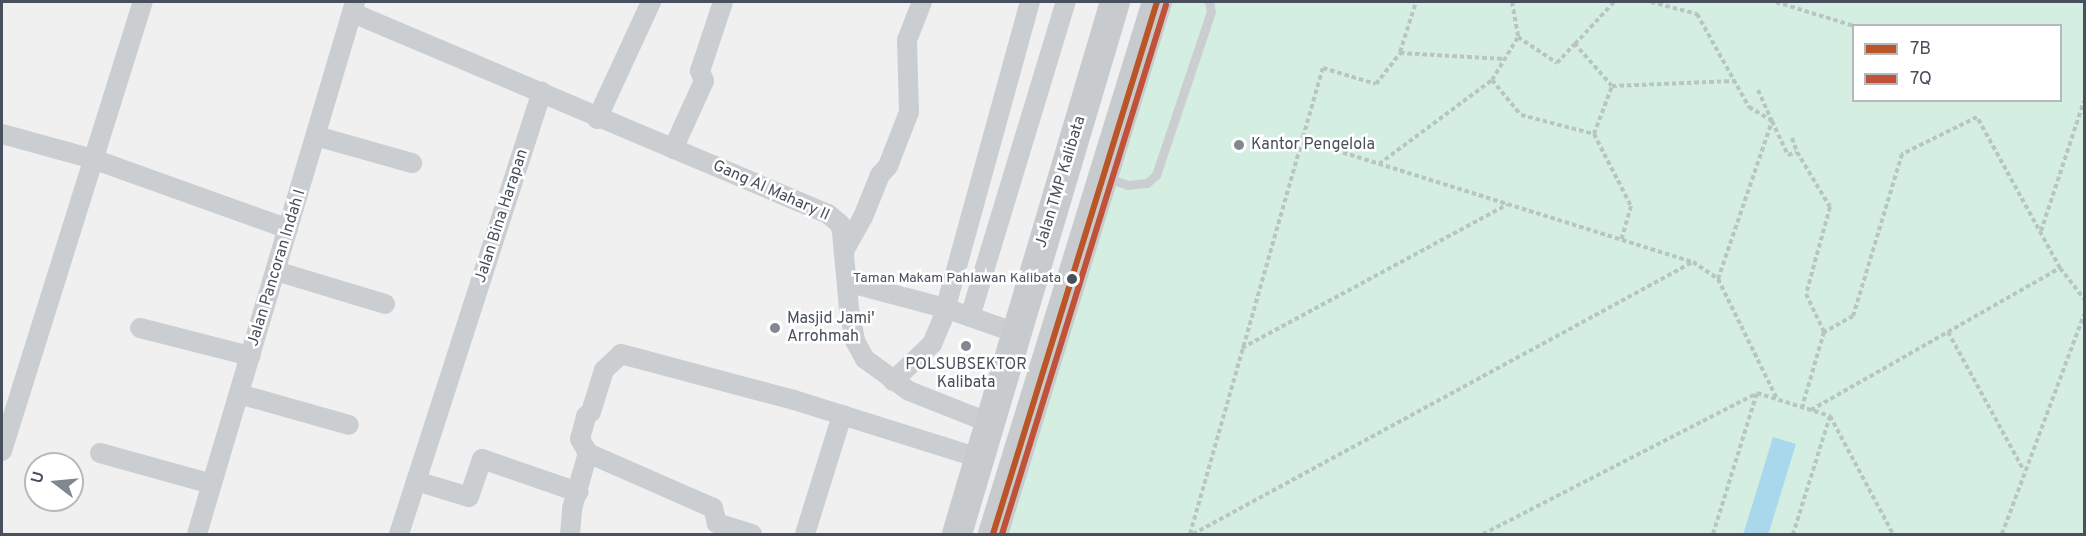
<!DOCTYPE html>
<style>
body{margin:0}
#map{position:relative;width:2086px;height:536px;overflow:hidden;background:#f0f0f0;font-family:Overpass,sans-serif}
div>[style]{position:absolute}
.green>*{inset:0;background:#d4efe1}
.water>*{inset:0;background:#a9d8ec;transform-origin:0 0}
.path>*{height:4px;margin-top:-2px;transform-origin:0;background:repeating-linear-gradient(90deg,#b9c5c2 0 4.5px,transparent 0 7.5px)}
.lane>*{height:9px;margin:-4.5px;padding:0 4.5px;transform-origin:4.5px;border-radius:4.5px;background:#cbced1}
.street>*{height:20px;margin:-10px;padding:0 10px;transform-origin:10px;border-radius:10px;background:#cbced1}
.primary>*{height:30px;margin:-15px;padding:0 15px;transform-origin:15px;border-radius:15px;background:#c7cbce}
.bus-1>*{height:6px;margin:-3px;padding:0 3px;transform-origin:3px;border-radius:3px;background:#ba5527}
.bus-2>*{height:6px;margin:-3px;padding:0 3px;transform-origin:3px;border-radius:3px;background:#c1523a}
.dots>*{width:16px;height:16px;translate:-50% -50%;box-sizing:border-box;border:3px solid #fff;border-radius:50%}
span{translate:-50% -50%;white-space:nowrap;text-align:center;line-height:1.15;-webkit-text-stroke:5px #fff;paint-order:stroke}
.bus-label{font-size:14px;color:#47505c}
.right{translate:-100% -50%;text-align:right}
.poi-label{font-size:16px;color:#47505c}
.left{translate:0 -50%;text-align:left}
.street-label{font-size:16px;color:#47505c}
.frame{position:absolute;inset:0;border:3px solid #47505c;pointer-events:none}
.legend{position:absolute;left:1852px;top:24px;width:210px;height:78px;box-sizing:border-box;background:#fff;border:2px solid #b5b9be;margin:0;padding:8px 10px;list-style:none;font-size:18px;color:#47505c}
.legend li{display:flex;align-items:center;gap:12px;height:30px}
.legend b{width:30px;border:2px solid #b5b9be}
.north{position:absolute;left:24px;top:452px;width:60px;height:60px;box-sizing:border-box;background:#fff;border:2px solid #b5b9be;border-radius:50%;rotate:286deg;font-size:16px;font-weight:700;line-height:24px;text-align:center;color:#47505c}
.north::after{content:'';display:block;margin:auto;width:21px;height:27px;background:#828890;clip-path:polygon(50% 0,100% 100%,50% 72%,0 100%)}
</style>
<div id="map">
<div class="green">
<div style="clip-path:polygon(evenodd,1156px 2px,2084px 2px,2084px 534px,993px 534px,1156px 2px,1854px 26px,2060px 26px,2060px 100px,1854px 100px,1854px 26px)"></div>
</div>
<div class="water">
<div style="left:1773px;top:437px;width:24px;height:102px;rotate:17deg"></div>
</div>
<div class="path">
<div style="left:1512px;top:2px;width:36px;rotate:80deg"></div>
<div style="left:1518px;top:37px;width:47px;rotate:33.7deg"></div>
<div style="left:1557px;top:63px;width:26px;rotate:-47deg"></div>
<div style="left:1651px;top:2px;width:48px;rotate:14.6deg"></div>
<div style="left:1697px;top:14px;width:107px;rotate:60.8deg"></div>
<div style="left:1749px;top:107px;width:27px;rotate:31deg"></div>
<div style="left:1776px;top:2px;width:82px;rotate:17.1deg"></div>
<div style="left:1400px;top:52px;width:52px;rotate:-72.3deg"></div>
<div style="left:1492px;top:80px;width:50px;rotate:-58.8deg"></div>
<div style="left:1612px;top:86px;width:56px;rotate:-131.4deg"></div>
<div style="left:1575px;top:44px;width:57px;rotate:-47.1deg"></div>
<div style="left:1758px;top:90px;width:34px;rotate:66deg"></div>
<div style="left:1594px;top:134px;width:81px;rotate:62.8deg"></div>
<div style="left:1631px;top:206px;width:35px;rotate:106deg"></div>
<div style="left:1792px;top:138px;width:15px;rotate:70deg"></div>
<div style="left:1300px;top:139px;width:412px;rotate:17.4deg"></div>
<div style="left:1693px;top:262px;width:30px;rotate:34deg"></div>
<div style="left:1718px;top:279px;width:134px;rotate:63.8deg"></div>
<div style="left:1379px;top:164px;width:141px;rotate:-36.6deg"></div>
<div style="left:1492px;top:80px;width:45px;rotate:50.4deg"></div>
<div style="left:1521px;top:115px;width:75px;rotate:14.6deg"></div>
<div style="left:1594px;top:134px;width:51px;rotate:-69.4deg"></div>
<div style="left:1612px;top:86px;width:122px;rotate:-2.3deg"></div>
<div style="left:2041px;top:231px;width:137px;rotate:-71.7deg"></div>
<div style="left:2060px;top:268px;width:39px;rotate:52deg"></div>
<div style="left:1718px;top:279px;width:167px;rotate:-71.1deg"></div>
<div style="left:1772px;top:121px;width:38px;rotate:65deg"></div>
<div style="left:1788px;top:155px;width:9px;rotate:-18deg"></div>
<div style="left:1797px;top:152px;width:64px;rotate:59deg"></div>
<div style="left:1830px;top:207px;width:90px;rotate:105.4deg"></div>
<div style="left:1806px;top:294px;width:42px;rotate:64.7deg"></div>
<div style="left:1824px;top:332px;width:78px;rotate:106.3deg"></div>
<div style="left:1948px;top:332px;width:158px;rotate:61.3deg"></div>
<div style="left:1242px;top:348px;width:301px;rotate:-28.4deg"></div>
<div style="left:1811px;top:410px;width:287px;rotate:-29.7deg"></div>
<div style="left:2060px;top:268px;width:172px;rotate:-118.8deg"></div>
<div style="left:1977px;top:117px;width:84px;rotate:153.7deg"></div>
<div style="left:1902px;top:154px;width:169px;rotate:106.8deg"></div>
<div style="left:1853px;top:316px;width:33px;rotate:151deg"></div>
<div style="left:1830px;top:416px;width:134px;rotate:61.9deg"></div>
<div style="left:1190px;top:534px;width:485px;rotate:-74.1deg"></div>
<div style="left:1323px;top:68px;width:55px;rotate:16.8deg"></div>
<div style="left:1376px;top:84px;width:39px;rotate:-52deg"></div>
<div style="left:1400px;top:53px;width:105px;rotate:3.3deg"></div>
<div style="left:1193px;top:534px;width:569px;rotate:-28.55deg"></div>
<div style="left:1483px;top:534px;width:308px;rotate:-27.2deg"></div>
<div style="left:1713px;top:534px;width:148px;rotate:-72.7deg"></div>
<div style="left:1757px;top:393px;width:77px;rotate:17.5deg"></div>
<div style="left:1830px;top:416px;width:124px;rotate:107.4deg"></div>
<div style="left:2002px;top:534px;width:234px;rotate:-69.5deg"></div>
</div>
<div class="lane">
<div style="left:1110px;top:179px;width:18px;rotate:19deg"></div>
<div style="left:1127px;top:185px;width:20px;rotate:-6deg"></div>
<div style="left:1147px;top:183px;width:12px;rotate:-42deg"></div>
<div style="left:1156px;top:175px;width:172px;rotate:-71.4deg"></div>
<div style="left:1211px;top:12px;width:10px;rotate:-101deg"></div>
</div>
<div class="street">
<div style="left:353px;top:13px;width:516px;rotate:22.94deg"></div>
<div style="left:828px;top:214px;width:16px;rotate:40deg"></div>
<div style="left:840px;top:224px;width:9px;rotate:77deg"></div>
<div style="left:842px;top:233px;width:76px;rotate:84.7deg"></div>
<div style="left:849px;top:309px;width:33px;rotate:79deg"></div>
<div style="left:855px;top:341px;width:21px;rotate:61deg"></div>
<div style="left:865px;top:359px;width:54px;rotate:36deg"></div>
<div style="left:909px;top:391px;width:87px;rotate:21.6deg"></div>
<div style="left:597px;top:119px;width:129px;rotate:-65.2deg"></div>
<div style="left:2px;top:134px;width:94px;rotate:15.4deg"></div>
<div style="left:93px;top:159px;width:207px;rotate:19.7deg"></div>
<div style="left:316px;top:136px;width:100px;rotate:15.7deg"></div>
<div style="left:673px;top:149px;width:75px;rotate:-65.5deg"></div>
<div style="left:704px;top:81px;width:11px;rotate:-112deg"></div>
<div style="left:700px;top:71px;width:73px;rotate:-71.6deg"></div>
<div style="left:844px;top:251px;width:39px;rotate:-61deg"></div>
<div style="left:863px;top:217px;width:45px;rotate:-68deg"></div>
<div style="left:880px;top:175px;width:12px;rotate:-48deg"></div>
<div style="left:888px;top:166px;width:58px;rotate:-68.7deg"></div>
<div style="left:909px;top:112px;width:72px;rotate:-91.6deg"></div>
<div style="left:907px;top:40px;width:41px;rotate:-68.5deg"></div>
<div style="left:276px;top:271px;width:114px;rotate:16.8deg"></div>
<div style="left:847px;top:282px;width:101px;rotate:14.9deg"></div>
<div style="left:945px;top:308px;width:75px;rotate:19.4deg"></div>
<div style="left:970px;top:317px;width:329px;rotate:-73.1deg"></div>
<div style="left:140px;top:328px;width:114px;rotate:14.3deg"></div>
<div style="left:893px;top:381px;width:54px;rotate:-43.5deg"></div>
<div style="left:932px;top:344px;width:25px;rotate:-67deg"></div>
<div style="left:942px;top:321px;width:331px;rotate:-74.6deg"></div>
<div style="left:239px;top:394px;width:114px;rotate:15.7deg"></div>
<div style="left:2px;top:451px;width:471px;rotate:-72.6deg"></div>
<div style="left:100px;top:453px;width:116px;rotate:15.5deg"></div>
<div style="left:416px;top:481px;width:55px;rotate:16.8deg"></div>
<div style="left:469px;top:497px;width:40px;rotate:-71.1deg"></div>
<div style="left:482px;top:459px;width:102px;rotate:19deg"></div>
<div style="left:197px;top:534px;width:555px;rotate:-73.46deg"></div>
<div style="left:399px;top:534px;width:465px;rotate:-72.1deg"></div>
<div style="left:570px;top:534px;width:25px;rotate:-85deg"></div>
<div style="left:572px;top:509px;width:58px;rotate:-74.1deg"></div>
<div style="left:752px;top:534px;width:37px;rotate:-163deg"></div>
<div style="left:717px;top:523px;width:16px;rotate:-105deg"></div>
<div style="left:713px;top:508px;width:137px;rotate:-156.3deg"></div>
<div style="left:588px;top:453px;width:16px;rotate:-120deg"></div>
<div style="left:580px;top:439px;width:24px;rotate:-75deg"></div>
<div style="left:586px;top:416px;width:6px;rotate:-39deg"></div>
<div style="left:591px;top:412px;width:44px;rotate:-72.8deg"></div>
<div style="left:604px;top:370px;width:23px;rotate:-43deg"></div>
<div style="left:621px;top:354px;width:179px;rotate:14.9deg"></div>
<div style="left:794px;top:400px;width:194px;rotate:17.4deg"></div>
<div style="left:805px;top:534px;width:125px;rotate:-72.7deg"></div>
</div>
<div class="primary">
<div style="left:957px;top:534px;width:555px;rotate:-73.46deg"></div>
<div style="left:993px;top:534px;width:557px;rotate:-72.87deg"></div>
</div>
<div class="bus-1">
<div style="left:993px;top:534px;width:557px;rotate:-72.87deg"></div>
</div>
<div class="bus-2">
<div style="left:1002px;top:534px;width:554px;rotate:-72.78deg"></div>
</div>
<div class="dots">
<div style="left:1239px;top:145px;background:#828890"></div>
<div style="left:1072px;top:279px;background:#47505c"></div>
<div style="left:775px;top:328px;background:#828890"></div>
<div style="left:966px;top:346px;background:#828890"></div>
</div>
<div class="bus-label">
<span class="right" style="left:1061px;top:279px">Taman Makam Pahlawan Kalibata</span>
</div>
<div class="poi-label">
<span class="left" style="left:1251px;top:145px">Kantor Pengelola</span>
<span class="left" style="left:787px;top:328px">Masjid Jami'<br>Arrohmah</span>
<span style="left:966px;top:374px">POLSUBSEKTOR<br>Kalibata</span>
</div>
<div class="street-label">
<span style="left:1061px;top:182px;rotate:-73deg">Jalan TMP Kalibata</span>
<span style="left:771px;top:191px;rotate:24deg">Gang Al Mahary II</span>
<span style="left:502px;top:216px;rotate:-72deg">Jalan Bina Harapan</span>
<span style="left:277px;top:268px;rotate:-73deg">Jalan Pancoran Indah I</span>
</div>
<div class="frame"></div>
<ul class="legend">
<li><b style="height:8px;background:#ba5527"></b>7B</li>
<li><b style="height:8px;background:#c1523a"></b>7Q</li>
</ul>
<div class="north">U</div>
</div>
